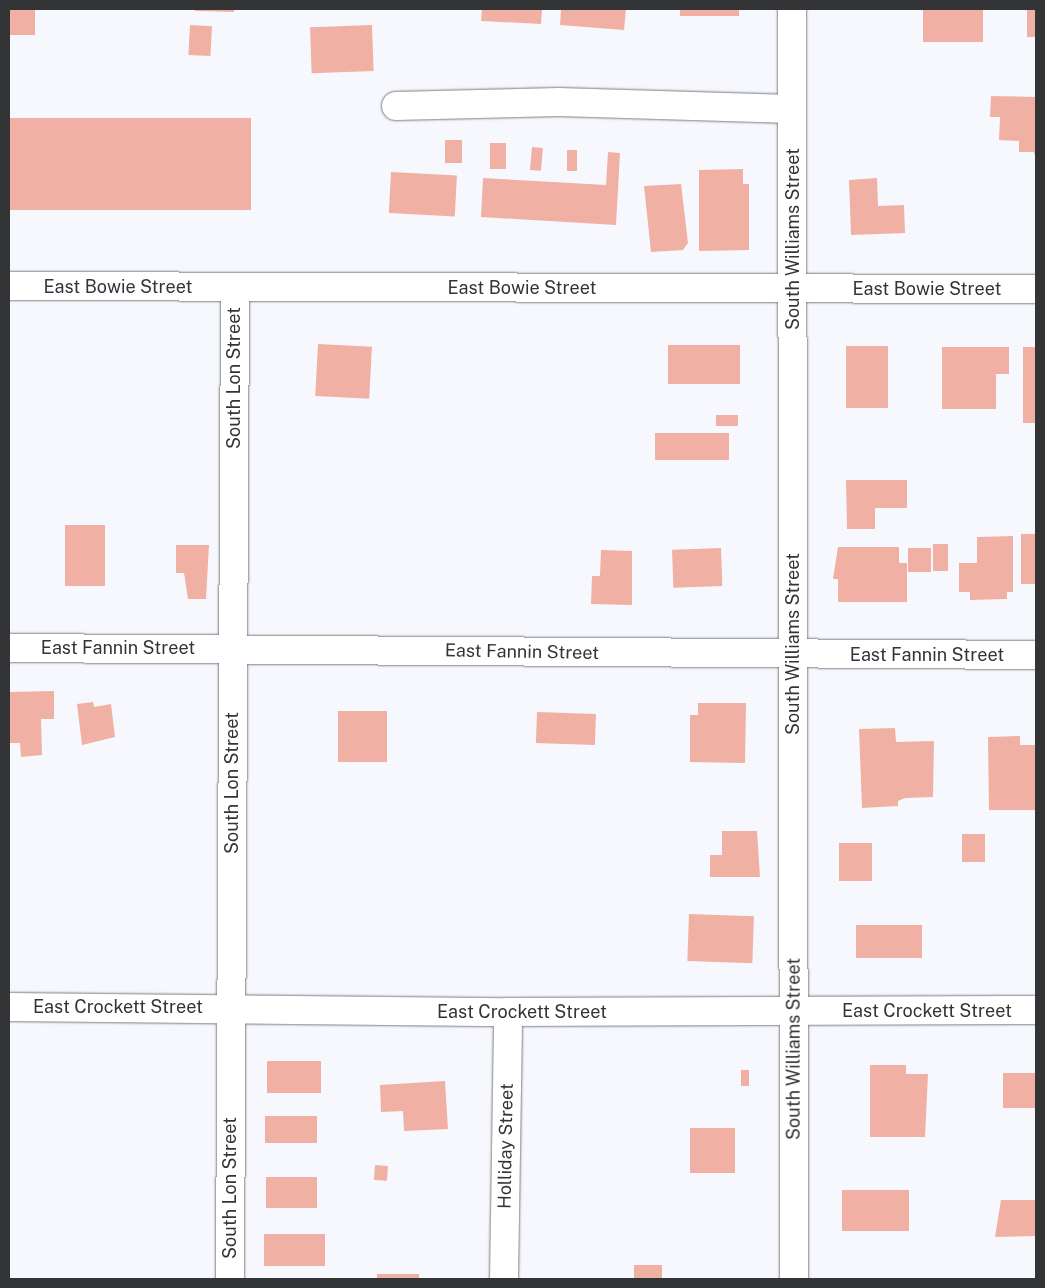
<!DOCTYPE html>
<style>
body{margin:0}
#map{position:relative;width:1045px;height:1288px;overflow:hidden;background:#f7f8fe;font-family:"Public Sans",sans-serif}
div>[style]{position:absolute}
.building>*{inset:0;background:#f0b1a4;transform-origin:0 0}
.roads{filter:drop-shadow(0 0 1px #7a7c82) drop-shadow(0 0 1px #7a7c82)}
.minor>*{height:28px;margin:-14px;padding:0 14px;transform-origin:14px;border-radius:14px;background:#fff}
span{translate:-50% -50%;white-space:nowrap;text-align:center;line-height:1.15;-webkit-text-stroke:4px #fff;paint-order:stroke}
.street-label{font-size:18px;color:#333436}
.frame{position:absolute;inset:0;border:10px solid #333436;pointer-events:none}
</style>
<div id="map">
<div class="building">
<div style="left:9px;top:9px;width:26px;height:26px"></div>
<div style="clip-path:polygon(195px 9px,234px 9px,234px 12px,195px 11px)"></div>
<div style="clip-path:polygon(482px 9px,542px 9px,541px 24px,481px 21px)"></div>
<div style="clip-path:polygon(561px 9px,626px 9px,624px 30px,560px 25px)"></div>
<div style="left:680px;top:9px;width:59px;height:7px"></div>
<div style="left:923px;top:9px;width:60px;height:33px"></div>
<div style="left:1027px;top:9px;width:9px;height:28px"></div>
<div style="left:190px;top:25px;width:22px;height:30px;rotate:3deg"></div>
<div style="left:372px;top:25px;width:46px;height:62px;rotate:88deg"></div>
<div style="clip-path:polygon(991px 96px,1036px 97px,1036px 160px,1034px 152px,1019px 152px,1019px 141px,999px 140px,1000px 117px,990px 117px)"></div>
<div style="left:9px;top:118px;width:242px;height:92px"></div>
<div style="left:445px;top:140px;width:17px;height:23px"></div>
<div style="left:490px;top:143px;width:16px;height:26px"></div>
<div style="left:532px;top:147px;width:11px;height:23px;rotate:5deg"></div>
<div style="left:567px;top:150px;width:10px;height:21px"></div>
<div style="clip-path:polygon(608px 152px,620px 153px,616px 225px,481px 217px,483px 178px,606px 185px)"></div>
<div style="clip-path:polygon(743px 169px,743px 184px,749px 184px,749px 250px,699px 251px,699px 170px)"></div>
<div style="left:391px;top:172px;width:66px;height:41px;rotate:3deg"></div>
<div style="clip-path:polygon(877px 178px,878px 206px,904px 205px,905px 233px,851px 235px,849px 180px)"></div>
<div style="clip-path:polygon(681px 184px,688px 243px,683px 250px,651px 252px,644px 186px)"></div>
<div style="left:318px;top:344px;width:54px;height:52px;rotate:3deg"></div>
<div style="left:668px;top:345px;width:72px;height:39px"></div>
<div style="left:846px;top:346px;width:42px;height:62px"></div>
<div style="clip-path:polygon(942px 347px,1009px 347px,1009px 374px,996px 374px,996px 409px,942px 409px)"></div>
<div style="left:1023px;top:347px;width:13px;height:76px"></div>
<div style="left:716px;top:415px;width:22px;height:11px"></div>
<div style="left:729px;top:433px;width:27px;height:74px;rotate:90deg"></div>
<div style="clip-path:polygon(846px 480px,907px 480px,907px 508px,875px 508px,875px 529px,847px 529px)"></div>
<div style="left:65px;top:525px;width:40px;height:61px"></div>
<div style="left:1021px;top:534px;width:15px;height:50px"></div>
<div style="clip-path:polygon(1013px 536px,1013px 592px,1007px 592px,1007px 599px,970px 600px,970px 592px,959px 592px,959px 563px,977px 563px,977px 537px)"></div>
<div style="left:933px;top:544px;width:15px;height:27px"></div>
<div style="clip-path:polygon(176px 545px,209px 545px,206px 599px,188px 599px,184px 573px,176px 573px)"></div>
<div style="clip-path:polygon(838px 547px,899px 547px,899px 563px,907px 563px,907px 602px,838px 602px,838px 579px,833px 579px)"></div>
<div style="left:721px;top:548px;width:38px;height:49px;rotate:88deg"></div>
<div style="left:908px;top:548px;width:23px;height:24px"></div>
<div style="clip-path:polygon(601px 550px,632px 551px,632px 605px,591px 604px,592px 576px,600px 576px)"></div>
<div style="clip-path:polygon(54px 691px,54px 719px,41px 719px,42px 755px,21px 757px,20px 743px,9px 743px,9px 692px)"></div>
<div style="clip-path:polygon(93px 702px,94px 707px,111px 704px,115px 737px,82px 745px,77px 704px)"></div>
<div style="clip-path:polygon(698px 703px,746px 703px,745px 763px,690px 762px,690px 715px,698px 715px)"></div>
<div style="left:338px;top:711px;width:49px;height:51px"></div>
<div style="left:537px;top:712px;width:59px;height:31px;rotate:2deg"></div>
<div style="clip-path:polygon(895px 728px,896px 742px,934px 741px,933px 797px,905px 798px,898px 801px,898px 806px,862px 808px,859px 729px)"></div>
<div style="clip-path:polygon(1020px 736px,1020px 745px,1036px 745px,1036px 810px,989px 810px,988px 737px)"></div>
<div style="clip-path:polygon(722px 831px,757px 831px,760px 877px,710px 877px,710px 855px,722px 855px)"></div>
<div style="left:962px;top:834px;width:23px;height:28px"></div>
<div style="left:839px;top:843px;width:33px;height:38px"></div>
<div style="left:689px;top:914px;width:65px;height:47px;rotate:2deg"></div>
<div style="left:856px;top:925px;width:66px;height:33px"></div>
<div style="left:321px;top:1061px;width:32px;height:54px;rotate:90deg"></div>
<div style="clip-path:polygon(870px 1065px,906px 1065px,906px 1074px,928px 1074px,925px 1137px,870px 1137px)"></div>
<div style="left:741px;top:1070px;width:8px;height:16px"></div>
<div style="left:1036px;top:1073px;width:35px;height:33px;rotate:90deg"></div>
<div style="clip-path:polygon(445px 1081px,448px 1129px,404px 1131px,403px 1111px,381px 1112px,380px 1085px)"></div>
<div style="left:265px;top:1116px;width:52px;height:27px"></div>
<div style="left:690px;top:1128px;width:45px;height:45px"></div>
<div style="left:375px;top:1165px;width:13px;height:15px;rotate:4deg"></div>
<div style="left:266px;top:1177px;width:51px;height:31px"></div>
<div style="left:842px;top:1190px;width:67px;height:41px"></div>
<div style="clip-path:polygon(1001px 1200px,1036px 1200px,1036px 1236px,995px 1237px)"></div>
<div style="left:325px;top:1234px;width:32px;height:61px;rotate:90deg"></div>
<div style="left:634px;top:1265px;width:28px;height:14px"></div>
<div style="left:377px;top:1274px;width:42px;height:5px"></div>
</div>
<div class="roads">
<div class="minor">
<div style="left:792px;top:9px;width:1270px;rotate:89.91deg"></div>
<div style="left:396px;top:106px;width:163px;rotate:-1.4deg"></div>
<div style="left:559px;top:102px;width:233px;rotate:1.7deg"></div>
<div style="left:9px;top:286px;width:1027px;rotate:0.17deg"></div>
<div style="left:9px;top:648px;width:1027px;rotate:0.39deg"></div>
<div style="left:9px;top:1007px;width:499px;rotate:0.6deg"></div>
<div style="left:508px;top:1012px;width:528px;rotate:-0.22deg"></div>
<div style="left:230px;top:1279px;width:992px;rotate:-89.71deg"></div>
<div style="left:504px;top:1279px;width:267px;rotate:-89.1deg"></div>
</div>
</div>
<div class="street-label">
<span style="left:793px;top:239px;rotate:-90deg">South Williams Street</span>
<span style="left:118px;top:287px">East Bowie Street</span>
<span style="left:522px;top:288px">East Bowie Street</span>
<span style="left:927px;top:289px">East Bowie Street</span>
<span style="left:234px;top:378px;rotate:-90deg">South Lon Street</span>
<span style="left:793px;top:644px;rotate:-90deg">South Williams Street</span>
<span style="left:118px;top:648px">East Fannin Street</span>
<span style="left:522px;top:652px;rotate:1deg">East Fannin Street</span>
<span style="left:927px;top:655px">East Fannin Street</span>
<span style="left:232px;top:783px;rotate:-90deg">South Lon Street</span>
<span style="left:118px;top:1007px">East Crockett Street</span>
<span style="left:927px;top:1011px">East Crockett Street</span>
<span style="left:522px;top:1012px">East Crockett Street</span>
<span style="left:794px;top:1049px;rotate:-90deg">South Williams Street</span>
<span style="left:506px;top:1146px;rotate:-89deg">Holliday Street</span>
<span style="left:230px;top:1188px;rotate:-90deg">South Lon Street</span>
</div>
<div class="frame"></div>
</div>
